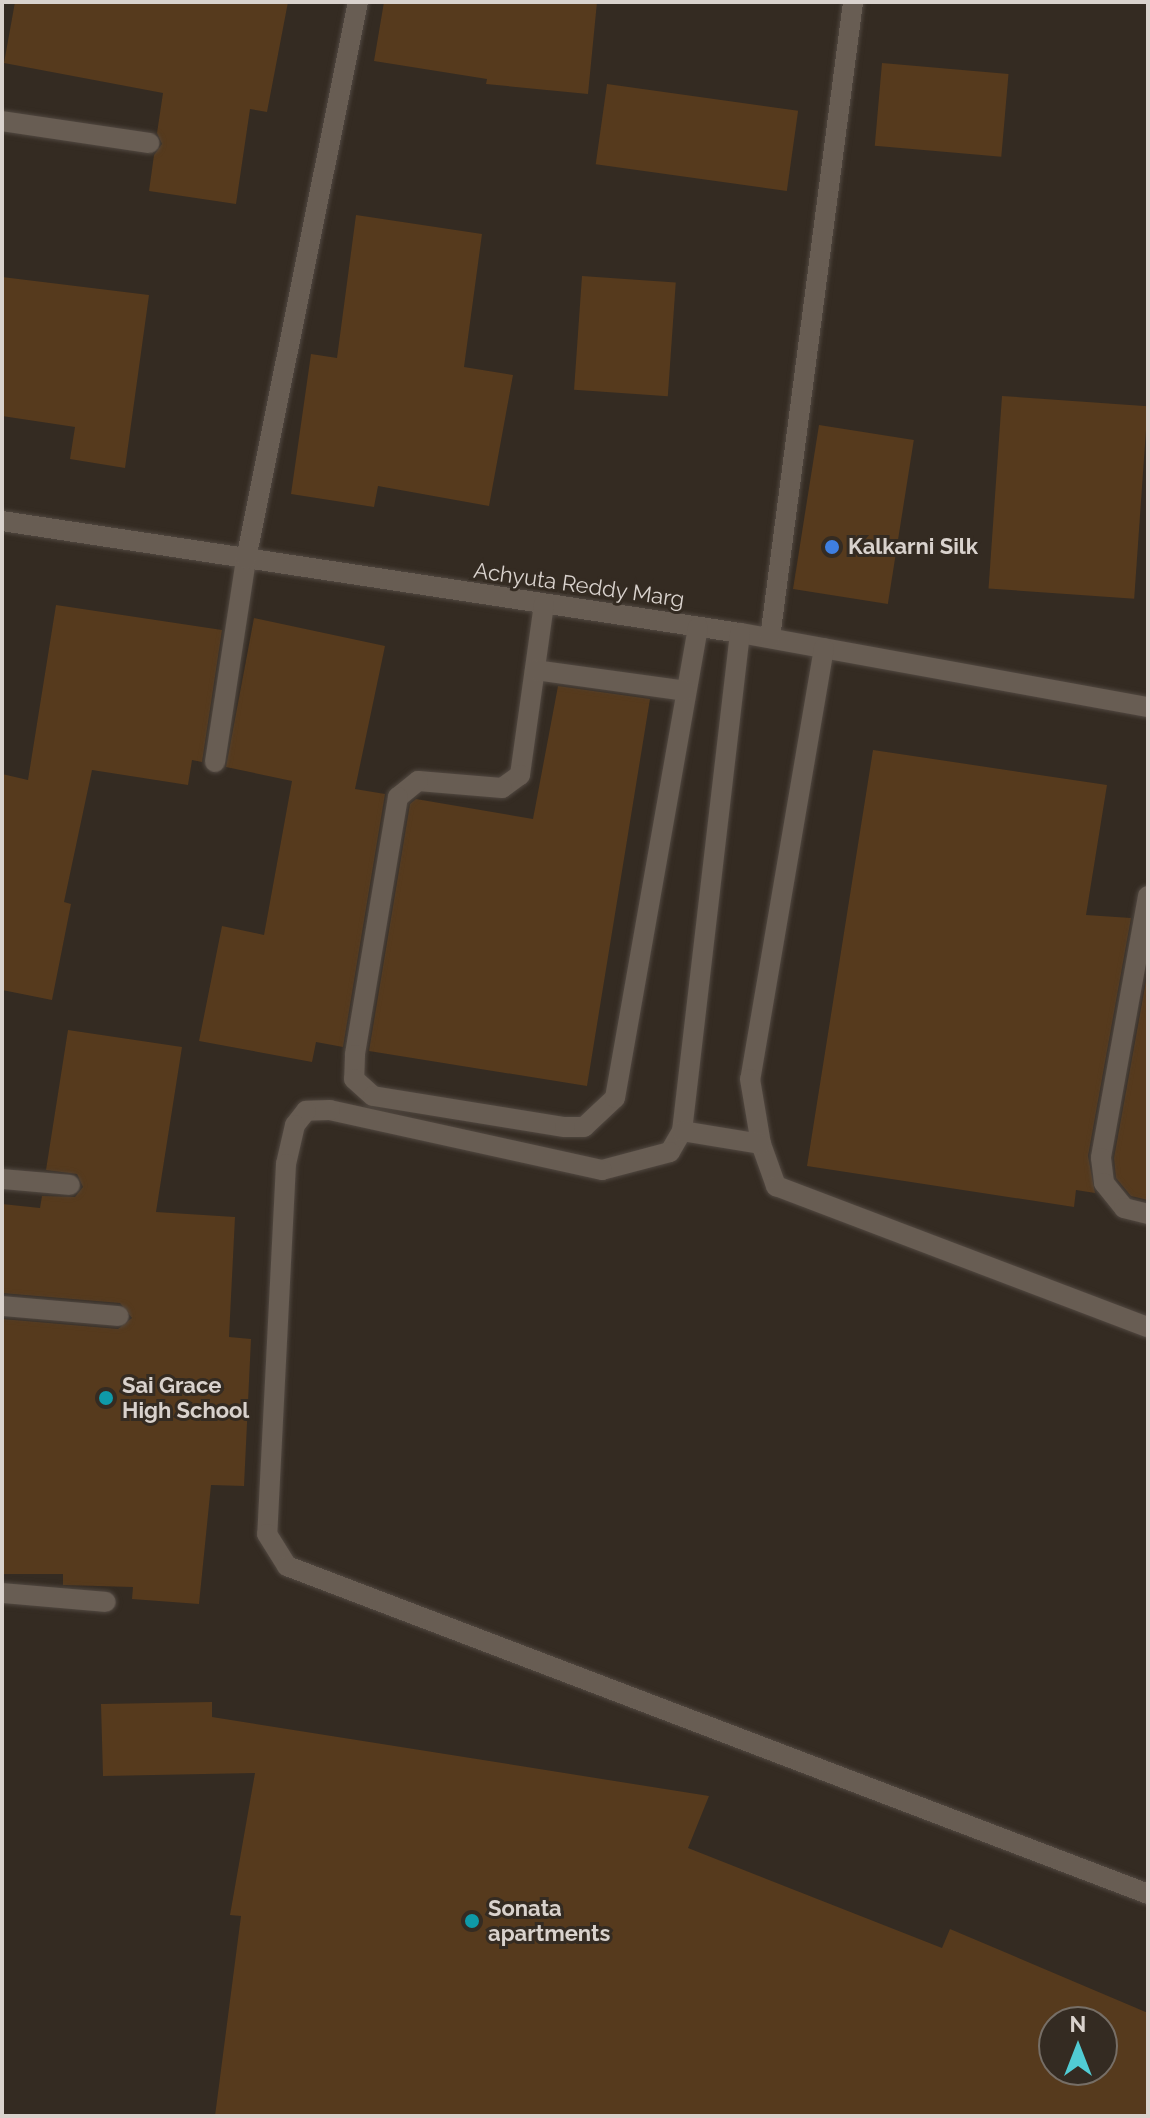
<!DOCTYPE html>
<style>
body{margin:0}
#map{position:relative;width:1150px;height:2118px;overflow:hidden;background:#342b22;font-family:Raleway,sans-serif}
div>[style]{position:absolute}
.building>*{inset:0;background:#563a1d;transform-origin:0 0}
.roads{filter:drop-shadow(0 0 2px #514841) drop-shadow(0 0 2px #514841)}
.minor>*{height:20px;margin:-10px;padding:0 10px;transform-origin:10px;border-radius:10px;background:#685d53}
.dots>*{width:22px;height:22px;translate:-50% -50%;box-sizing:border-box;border:4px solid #342b22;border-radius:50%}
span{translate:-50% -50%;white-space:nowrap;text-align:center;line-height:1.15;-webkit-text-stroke:6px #342b22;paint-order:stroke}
.poi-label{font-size:22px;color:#d9d2cd;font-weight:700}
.left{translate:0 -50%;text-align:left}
.street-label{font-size:22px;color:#d9d2cd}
.frame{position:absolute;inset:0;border:4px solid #d9d2cd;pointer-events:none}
.north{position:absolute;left:1038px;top:2006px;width:80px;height:80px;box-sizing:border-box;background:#342b22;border:2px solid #766e66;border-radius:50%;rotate:0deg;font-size:22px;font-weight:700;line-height:32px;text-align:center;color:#d9d2cd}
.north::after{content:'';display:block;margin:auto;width:28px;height:36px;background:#51ccd4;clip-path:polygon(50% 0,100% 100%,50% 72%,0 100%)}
</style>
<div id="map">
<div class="building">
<div style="clip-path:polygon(15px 2px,288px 2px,267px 112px,250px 109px,236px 204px,149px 191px,154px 155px,162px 144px,157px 133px,163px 93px,4px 63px)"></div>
<div style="clip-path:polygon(384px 2px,597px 2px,588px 94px,486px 84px,487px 79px,374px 61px)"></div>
<div style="left:882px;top:63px;width:127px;height:83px;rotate:5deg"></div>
<div style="left:607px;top:84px;width:193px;height:81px;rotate:8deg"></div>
<div style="clip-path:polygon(356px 215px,482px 234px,464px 367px,513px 375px,489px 506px,378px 486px,374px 507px,291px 494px,311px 354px,337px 358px)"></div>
<div style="left:582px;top:276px;width:94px;height:114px;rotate:4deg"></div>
<div style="clip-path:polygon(2px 277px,149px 295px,125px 468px,70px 459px,75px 427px,2px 416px)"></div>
<div style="left:1002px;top:396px;width:146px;height:193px;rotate:4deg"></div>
<div style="left:819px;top:425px;width:96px;height:166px;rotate:9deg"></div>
<div style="clip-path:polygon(56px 605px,222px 630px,202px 762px,192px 760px,188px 785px,92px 770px,64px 902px,71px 904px,52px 1000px,2px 990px,2px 774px,28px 780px)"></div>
<div style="clip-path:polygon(254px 618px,385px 646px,355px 789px,385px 794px,343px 1047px,316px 1042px,312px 1062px,199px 1041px,222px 926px,264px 935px,292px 781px,226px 767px)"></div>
<div style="clip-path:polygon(558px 686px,650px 699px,587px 1086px,369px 1051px,410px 804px,416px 799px,533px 819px)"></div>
<div style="clip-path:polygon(873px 750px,1107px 785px,1086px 915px,1131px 918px,1088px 1156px,1095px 1193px,1076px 1190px,1074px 1207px,807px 1166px)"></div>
<div style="clip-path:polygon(1148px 970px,1148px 1200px,1131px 1196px,1116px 1178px,1114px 1158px)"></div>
<div style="clip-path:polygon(68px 1030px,182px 1047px,156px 1212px,235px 1217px,229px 1337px,251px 1339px,244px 1486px,211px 1485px,199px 1604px,132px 1599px,133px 1587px,63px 1585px,63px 1574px,2px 1574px,2px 1319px,118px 1329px,132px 1318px,120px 1303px,2px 1293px,2px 1204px,40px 1208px,42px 1196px,75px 1197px,83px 1187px,77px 1174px,46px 1170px)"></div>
<div style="clip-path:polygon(evenodd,212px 1702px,212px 1717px,709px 1796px,688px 1848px,942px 1948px,950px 1929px,1148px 2013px,1148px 2116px,215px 2116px,241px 1916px,230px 1915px,255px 1773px,103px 1776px,101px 1704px,212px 1702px,1054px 2022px,1102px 2022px,1102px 2070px,1054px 2070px,1054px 2022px)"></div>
</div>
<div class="roads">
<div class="minor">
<div style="left:2px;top:121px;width:149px;rotate:8.5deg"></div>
<div style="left:2px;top:521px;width:746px;rotate:8.63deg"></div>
<div style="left:740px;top:633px;width:415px;rotate:10.3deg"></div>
<div style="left:544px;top:604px;width:173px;rotate:98deg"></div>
<div style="left:520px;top:775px;width:22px;rotate:144deg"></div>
<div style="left:502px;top:788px;width:84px;rotate:-175.2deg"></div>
<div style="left:418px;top:781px;width:26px;rotate:141deg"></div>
<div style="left:398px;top:797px;width:262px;rotate:99.5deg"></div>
<div style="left:355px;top:1055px;width:24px;rotate:92deg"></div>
<div style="left:354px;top:1079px;width:25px;rotate:42deg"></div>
<div style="left:373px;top:1096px;width:194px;rotate:9.2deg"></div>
<div style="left:565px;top:1127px;width:19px"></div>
<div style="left:584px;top:1127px;width:42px;rotate:-43.1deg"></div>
<div style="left:615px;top:1098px;width:478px;rotate:-80deg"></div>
<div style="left:740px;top:633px;width:501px;rotate:96.64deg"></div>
<div style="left:682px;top:1131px;width:24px;rotate:120deg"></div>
<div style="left:670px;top:1152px;width:70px;rotate:165.2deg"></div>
<div style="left:602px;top:1170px;width:279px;rotate:-167.6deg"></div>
<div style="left:330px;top:1110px;width:24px;rotate:178deg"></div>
<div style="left:306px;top:1111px;width:18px;rotate:128deg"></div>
<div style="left:295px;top:1125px;width:40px;rotate:103deg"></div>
<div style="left:286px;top:1164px;width:370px;rotate:92.9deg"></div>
<div style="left:267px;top:1534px;width:38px;rotate:58deg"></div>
<div style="left:287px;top:1566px;width:921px;rotate:20.85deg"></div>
<div style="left:770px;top:638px;width:641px;rotate:-82.56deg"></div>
<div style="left:824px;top:648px;width:437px;rotate:99.7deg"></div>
<div style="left:750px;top:1079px;width:66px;rotate:80.4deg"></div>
<div style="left:761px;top:1144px;width:45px;rotate:70.3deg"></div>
<div style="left:776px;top:1186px;width:398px;rotate:20.8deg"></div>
<div style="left:535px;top:670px;width:152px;rotate:7.9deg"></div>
<div style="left:215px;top:762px;width:205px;rotate:-81.3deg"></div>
<div style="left:246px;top:559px;width:568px;rotate:-78.63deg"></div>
<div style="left:1148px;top:896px;width:266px;rotate:100.2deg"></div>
<div style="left:1101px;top:1158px;width:25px;rotate:83deg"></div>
<div style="left:1104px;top:1183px;width:32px;rotate:51deg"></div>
<div style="left:1124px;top:1208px;width:25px;rotate:14deg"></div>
<div style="left:682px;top:1131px;width:80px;rotate:9.3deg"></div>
<div style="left:2px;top:1179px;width:68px;rotate:5deg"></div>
<div style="left:2px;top:1306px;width:117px;rotate:4.9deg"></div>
<div style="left:2px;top:1593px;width:104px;rotate:4.9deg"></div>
</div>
</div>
<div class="dots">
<div style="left:832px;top:547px;background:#3f7fe0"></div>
<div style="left:106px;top:1398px;background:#0f9aa8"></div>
<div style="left:472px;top:1921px;background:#0f9aa8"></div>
</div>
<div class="poi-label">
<span class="left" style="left:848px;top:547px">Kalkarni Silk</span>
<span class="left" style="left:122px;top:1398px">Sai Grace<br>High School</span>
<span class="left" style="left:488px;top:1921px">Sonata<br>apartments</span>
</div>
<div class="street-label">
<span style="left:579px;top:585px;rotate:8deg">Achyuta Reddy Marg</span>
</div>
<div class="frame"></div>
<div class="north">N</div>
</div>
